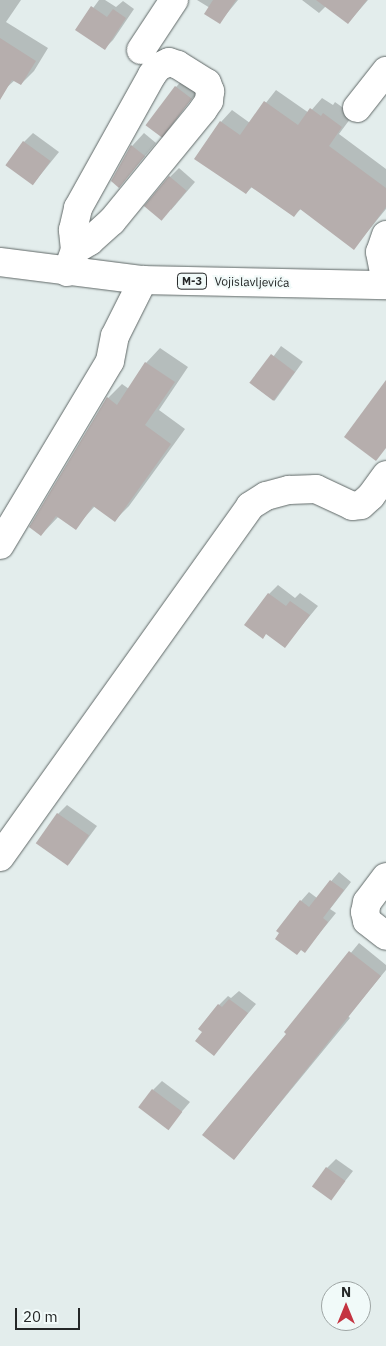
<!DOCTYPE html>
<meta charset="utf-8">
<style>
body{margin:0}
#map{position:relative;width:386px;height:1346px;overflow:hidden;background:#e3edec;font-family:"IBM Plex Sans",sans-serif}
div>[style]{position:absolute}
.shadow>*{inset:0;background:#0003;transform-origin:0 0}
.building>*{inset:0;background:#b6aead;transform-origin:0 0}
.roads{filter:drop-shadow(0 0 1px #606867) drop-shadow(0 0 1px #606867)}
.minor>*{height:28px;margin:-14px;padding:0 14px;transform-origin:14px;border-radius:14px;background:#fff}
.major>*{height:28px;margin:-14px;padding:0 14px;transform-origin:14px;border-radius:14px;background:#fff}
span{translate:-50% -50%;white-space:nowrap;text-align:center;line-height:1.15;-webkit-text-stroke:4px #f1faf9;paint-order:stroke}
.shield-label span{padding:1px 4px;background:#f1faf9;border:1px solid;border-radius:4px;-webkit-text-stroke-width:0}
.shield-label{font-size:11px;color:#242727;font-weight:700}
.street-label{font-size:12px;color:#242727}
.north{position:absolute;left:321px;top:1281px;width:50px;height:50px;box-sizing:border-box;background:#f1faf9;border:1px solid #9fa6a5;border-radius:50%;rotate:0deg;font-size:14px;font-weight:700;line-height:20px;text-align:center;color:#242727}
.north::after{content:'';display:block;margin:auto;width:18px;height:22px;background:#c43441;clip-path:polygon(50% 0,100% 100%,50% 72%,0 100%)}
.scale{position:absolute;left:15px;top:1308px;width:65px;height:22px;box-sizing:border-box;border:2px solid #242727;border-top:0;padding-left:6px;font-size:15px;line-height:18px;white-space:nowrap;color:#242727;-webkit-text-stroke:4px #f1faf9;paint-order:stroke}
</style>
<div id="map">
<div class="shadow">
<div style="clip-path:polygon(0 0,21px 0,6px 22px,48px 48px,34px 71px,21px 84px,15px 80px,5px 89px,0 86px)"></div>
<div style="clip-path:polygon(99px 0,105px 0,116px 7px,123px 1px,134px 9px,113px 40px,104px 49px,77px 30px)"></div>
<div style="clip-path:polygon(197px 0,238px 0,220px 22px,210px 8px)"></div>
<div style="clip-path:polygon(302px 0,368px 0,348px 23px,326px 6px,319px 13px)"></div>
<div style="clip-path:polygon(188px 74px,203px 86px,161px 135px,176px 87px)"></div>
<div style="clip-path:polygon(276px 90px,309px 113px,322px 98px,333px 105px,335px 102px,353px 115px,339px 134px,386px 169px,386px 209px,354px 248px,301px 209px,294px 215px,252px 187px,246px 193px,221px 122px,232px 110px,250px 123px)"></div>
<div style="clip-path:polygon(33px 133px,59px 152px,33px 184px,24px 142px)"></div>
<div style="clip-path:polygon(144px 133px,156px 143px,119px 186px,132px 146px)"></div>
<div style="clip-path:polygon(179px 168px,195px 182px,171px 210px,170px 177px)"></div>
<div style="left:281px;top:346px;width:27px;height:48px;rotate:36deg"></div>
<div style="clip-path:polygon(160px 348px,188px 367px,159px 410px,185px 429px,129px 506px,115px 520px,95px 506px,75px 528px,59px 516px,41px 535px,108px 398px,122px 384px,129px 389px,146px 363px)"></div>
<div style="clip-path:polygon(278px 585px,295px 598px,300px 593px,318px 606px,285px 646px,267px 633px,269px 594px)"></div>
<div style="clip-path:polygon(67px 805px,97px 826px,69px 864px,58px 814px)"></div>
<div style="clip-path:polygon(339px 872px,351px 882px,330px 909px,336px 913px,305px 951px,301px 901px,309px 892px,317px 898px)"></div>
<div style="clip-path:polygon(359px 943px,386px 965px,386px 970px,348px 1016px,350px 1018px,234px 1159px,287px 1034px,286px 1032px)"></div>
<div style="clip-path:polygon(239px 991px,256px 1004px,214px 1054px,219px 1005px,228px 996px,231px 998px)"></div>
<div style="clip-path:polygon(162px 1081px,190px 1102px,167px 1129px,153px 1090px)"></div>
<div style="clip-path:polygon(336px 1159px,353px 1171px,331px 1199px,327px 1168px)"></div>
</div>
<div class="building">
<div style="clip-path:polygon(213px 0,236px 0,220px 24px,204px 14px)"></div>
<div style="clip-path:polygon(316px 0,367px 0,348px 24px)"></div>
<div style="clip-path:polygon(91px 6px,107px 17px,113px 9px,126px 18px,105px 50px,75px 30px)"></div>
<div style="clip-path:polygon(0 38px,36px 61px,21px 85px,12px 80px,0 100px)"></div>
<div style="left:175px;top:86px;width:21px;height:49px;rotate:37deg"></div>
<div style="clip-path:polygon(264px 101px,298px 125px,310px 108px,321px 116px,323px 113px,342px 127px,329px 146px,386px 188px,386px 207px,354px 250px,300px 209px,294px 217px,251px 187px,246px 194px,194px 159px,220px 121px,240px 135px)"></div>
<div style="left:23px;top:141px;width:34px;height:30px;rotate:36deg"></div>
<div style="clip-path:polygon(131px 145px,145px 156px,119px 188px,111px 181px)"></div>
<div style="left:169px;top:176px;width:23px;height:39px;rotate:40deg"></div>
<div style="left:271px;top:354px;width:30px;height:36px;rotate:37deg"></div>
<div style="clip-path:polygon(145px 362px,175px 382px,145px 425px,171px 444px,115px 522px,93px 506px,76px 530px,56px 516px,41px 536px,29px 527px,107px 397px,117px 405px)"></div>
<div style="clip-path:polygon(386px 380px,386px 448px,376px 461px,344px 437px)"></div>
<div style="clip-path:polygon(268px 593px,286px 606px,290px 601px,310px 615px,285px 648px,266px 634px,263px 639px,244px 625px)"></div>
<div style="left:57px;top:813px;width:39px;height:37px;rotate:35deg"></div>
<div style="clip-path:polygon(330px 880px,344px 890px,323px 918px,328px 922px,305px 953px,301px 950px,297px 955px,275px 939px,279px 933px,276px 931px,300px 900px,309px 907px)"></div>
<div style="clip-path:polygon(349px 951px,381px 976px,234px 1160px,202px 1135px,286px 1034px,284px 1032px)"></div>
<div style="clip-path:polygon(229px 999px,248px 1013px,214px 1056px,195px 1041px,202px 1032px,198px 1029px,218px 1004px,222px 1007px)"></div>
<div style="left:152px;top:1089px;width:38px;height:23px;rotate:37deg"></div>
<div style="left:326px;top:1167px;width:24px;height:24px;rotate:36deg"></div>
</div>
<div class="roads">
<div class="minor">
<div style="left:141px;top:50px;width:60px;rotate:-56.6deg"></div>
<div style="left:357px;top:108px;width:47px;rotate:-51.9deg"></div>
<div style="left:386px;top:235px;width:18px;rotate:109deg"></div>
<div style="left:380px;top:252px;width:33px;rotate:79deg"></div>
<div style="left:67px;top:272px;width:23px;rotate:-70deg"></div>
<div style="left:75px;top:250px;width:20px;rotate:-96deg"></div>
<div style="left:73px;top:230px;width:23px;rotate:-77deg"></div>
<div style="left:78px;top:208px;width:152px;rotate:-60.9deg"></div>
<div style="left:152px;top:75px;width:10px;rotate:-53deg"></div>
<div style="left:158px;top:67px;width:12px;rotate:-24deg"></div>
<div style="left:169px;top:62px;width:9px;rotate:18deg"></div>
<div style="left:178px;top:65px;width:34px;rotate:32deg"></div>
<div style="left:207px;top:83px;width:9px;rotate:69deg"></div>
<div style="left:210px;top:91px;width:10px;rotate:96deg"></div>
<div style="left:209px;top:101px;width:11px;rotate:124deg"></div>
<div style="left:203px;top:110px;width:144px;rotate:129.3deg"></div>
<div style="left:112px;top:221px;width:30px;rotate:138deg"></div>
<div style="left:90px;top:241px;width:17px;rotate:149deg"></div>
<div style="left:0;top:545px;width:214px;rotate:-59.1deg"></div>
<div style="left:110px;top:361px;width:25px;rotate:-79deg"></div>
<div style="left:115px;top:336px;width:63px;rotate:-63.4deg"></div>
<div style="left:0;top:857px;width:431px;rotate:-54.5deg"></div>
<div style="left:250px;top:506px;width:19px;rotate:-32deg"></div>
<div style="left:266px;top:496px;width:24px;rotate:-15deg"></div>
<div style="left:289px;top:490px;width:27px;rotate:-2deg"></div>
<div style="left:316px;top:489px;width:40px;rotate:25deg"></div>
<div style="left:352px;top:506px;width:9px;rotate:-6deg"></div>
<div style="left:361px;top:505px;width:13px;rotate:-42deg"></div>
<div style="left:371px;top:496px;width:26px;rotate:-54deg"></div>
<div style="left:386px;top:877px;width:31px;rotate:127deg"></div>
<div style="left:367px;top:902px;width:10px;rotate:101deg"></div>
<div style="left:365px;top:912px;width:9px;rotate:77deg"></div>
<div style="left:367px;top:921px;width:24px;rotate:38deg"></div>
</div>
<div class="major">
<div style="left:0;top:262px;width:144px;rotate:7.2deg"></div>
<div style="left:143px;top:280px;width:243px;rotate:1.2deg"></div>
</div>
</div>
<div class="shield-label">
<span style="left:192px;top:281px">M-3</span>
</div>
<div class="street-label">
<span style="left:252px;top:282px;rotate:1deg">Vojislavljevića</span>
</div>
<div class="north">N</div>
<div class="scale">20 m</div>
</div>
